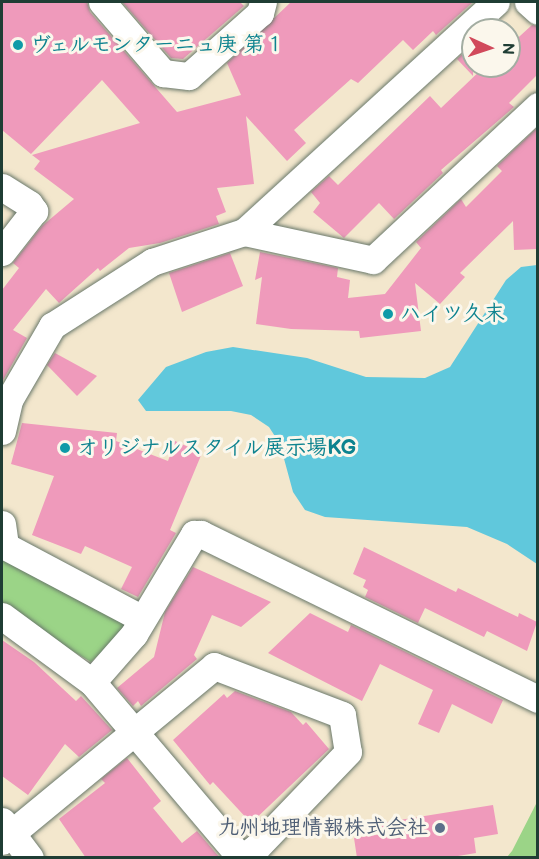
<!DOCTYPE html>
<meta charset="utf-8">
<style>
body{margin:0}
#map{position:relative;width:539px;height:859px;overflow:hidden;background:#f3e7cd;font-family:"Balsamiq Sans","Klee One",sans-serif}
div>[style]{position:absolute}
.green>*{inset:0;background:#9bd487}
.water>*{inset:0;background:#60c8dc}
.building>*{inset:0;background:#ef9abb}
.roads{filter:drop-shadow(0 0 2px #69786a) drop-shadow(0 0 2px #69786a)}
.minor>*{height:27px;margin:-13.5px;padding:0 13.5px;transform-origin:13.5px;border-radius:13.5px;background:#fff}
.dots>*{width:16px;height:16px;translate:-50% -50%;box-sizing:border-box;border:3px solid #fbf7ec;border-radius:50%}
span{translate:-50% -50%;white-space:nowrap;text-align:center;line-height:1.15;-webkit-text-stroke:6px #fbf7ec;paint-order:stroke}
.culture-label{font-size:21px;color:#0d838f;font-weight:700}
.left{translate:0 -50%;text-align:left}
.service-label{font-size:21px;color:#4e5e75;font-weight:700}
.right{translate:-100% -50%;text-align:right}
.frame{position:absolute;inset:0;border:3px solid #1f3d34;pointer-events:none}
.north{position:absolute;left:461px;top:18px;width:60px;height:60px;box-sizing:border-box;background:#fbf7ec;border:2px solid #a3ada2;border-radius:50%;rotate:93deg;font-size:16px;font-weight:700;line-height:24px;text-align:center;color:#1f3d34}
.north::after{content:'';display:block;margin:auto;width:21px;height:27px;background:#d1495b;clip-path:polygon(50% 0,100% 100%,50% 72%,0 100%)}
</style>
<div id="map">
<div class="green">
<div style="clip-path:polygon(2px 557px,123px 615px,126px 630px,91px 662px,2px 609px)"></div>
<div style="clip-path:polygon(536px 804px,537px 857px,507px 857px,512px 851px)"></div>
</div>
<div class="water">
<div style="clip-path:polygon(537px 265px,537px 564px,507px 544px,467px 527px,325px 517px,305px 510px,293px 492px,280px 444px,269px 427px,251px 415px,231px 411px,146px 411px,138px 400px,166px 367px,206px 352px,233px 347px,307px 358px,366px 377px,425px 378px,450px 367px,506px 280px,521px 267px)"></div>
</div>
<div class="building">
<div style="clip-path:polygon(2px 2px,87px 2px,90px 12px,177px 112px,241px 95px,227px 63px,291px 2px,473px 2px,436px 35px,433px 31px,413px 50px,403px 40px,358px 83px,351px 79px,294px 130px,306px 143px,287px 161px,246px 116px,254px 184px,217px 188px,226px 212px,216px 216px,219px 224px,160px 243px,129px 248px,100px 271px,98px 268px,59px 303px,46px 289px,13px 330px,27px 338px,2px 382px,2px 290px,19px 268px,13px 263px,42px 226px,74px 199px,34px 169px,40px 161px,32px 155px,140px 123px,102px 80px,31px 154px,2px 130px)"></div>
<div style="clip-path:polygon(122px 2px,240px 2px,244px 6px,183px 59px,171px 58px)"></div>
<div style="clip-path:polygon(532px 25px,537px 26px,537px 75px,509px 103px,514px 107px,441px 170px,443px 173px,394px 219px,379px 203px,344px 238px,313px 212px,320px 203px,311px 192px,329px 176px,338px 185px,430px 96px,441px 108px,485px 66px,509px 66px,509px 46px)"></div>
<div style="clip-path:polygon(473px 44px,473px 76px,457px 59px)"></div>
<div style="clip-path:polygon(537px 128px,537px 249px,514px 250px,513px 221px,460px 273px,465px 277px,440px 304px,415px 283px,421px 331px,360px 338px,359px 331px,291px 329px,256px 324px,262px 277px,255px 280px,260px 252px,338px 268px,337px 277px,350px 280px,348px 298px,385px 294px,421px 248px,416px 242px,461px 199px,466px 207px,502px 171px,497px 166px)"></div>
<div style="clip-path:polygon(230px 253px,243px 286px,182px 312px,169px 273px)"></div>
<div style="clip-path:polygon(55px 353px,97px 376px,77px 396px,47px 365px)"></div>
<div style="clip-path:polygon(22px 423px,117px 433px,116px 441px,168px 461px,175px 441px,202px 453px,170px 530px,176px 533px,138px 597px,121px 589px,132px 567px,85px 546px,81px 554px,32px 535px,54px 476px,11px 464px)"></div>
<div style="clip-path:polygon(364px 547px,456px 592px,458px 588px,518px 617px,519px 613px,537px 622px,527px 651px,487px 631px,484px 637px,425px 608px,418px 623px,365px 597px,368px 590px,363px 587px,366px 580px,353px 574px)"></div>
<div style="clip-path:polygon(193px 567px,271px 602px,241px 627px,212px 615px,194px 655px,197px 659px,141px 706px,138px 701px,133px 706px,117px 688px,154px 657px,165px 612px)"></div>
<div style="clip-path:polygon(310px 613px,348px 632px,351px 625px,503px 700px,492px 724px,452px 704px,439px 733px,418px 724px,433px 690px,380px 664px,362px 701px,268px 653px)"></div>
<div style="clip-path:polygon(2px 640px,34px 662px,76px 701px,81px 696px,112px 730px,79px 757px,65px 744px,28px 795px,2px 776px)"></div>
<div style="clip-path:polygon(235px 691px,291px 712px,303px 725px,306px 722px,329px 749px,251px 823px,213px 782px,210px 785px,173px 740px,224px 694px,227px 698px)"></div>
<div style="clip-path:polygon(127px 758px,161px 801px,153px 808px,182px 843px,197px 831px,220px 858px,86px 858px,59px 819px,105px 783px,101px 779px)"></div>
<div style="clip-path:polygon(493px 805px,498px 834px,474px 838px,476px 853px,446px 858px,357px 858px,354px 838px,383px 834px,381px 823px)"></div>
</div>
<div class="roads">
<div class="minor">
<div style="left:102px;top:2px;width:94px;rotate:49.3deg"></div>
<div style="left:163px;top:73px;width:26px;rotate:7deg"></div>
<div style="left:189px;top:76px;width:95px;rotate:-41.6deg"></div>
<div style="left:260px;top:13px;width:11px;rotate:-75deg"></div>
<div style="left:528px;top:2px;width:13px;rotate:42deg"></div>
<div style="left:2px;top:187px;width:32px;rotate:32deg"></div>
<div style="left:29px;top:204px;width:9px;rotate:54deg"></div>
<div style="left:34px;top:211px;width:52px;rotate:128deg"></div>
<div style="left:244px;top:232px;width:132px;rotate:12.2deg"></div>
<div style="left:373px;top:260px;width:226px;rotate:-43deg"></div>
<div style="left:2px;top:431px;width:32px;rotate:-77deg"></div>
<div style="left:9px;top:400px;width:86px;rotate:-59.8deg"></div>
<div style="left:52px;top:326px;width:119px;rotate:-32.6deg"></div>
<div style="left:152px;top:262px;width:97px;rotate:-18.1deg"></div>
<div style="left:244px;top:232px;width:341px;rotate:-42.4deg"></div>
<div style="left:2px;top:524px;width:22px;rotate:82deg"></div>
<div style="left:5px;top:546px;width:154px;rotate:27.9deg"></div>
<div style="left:2px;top:616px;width:112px;rotate:36.3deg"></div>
<div style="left:92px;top:682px;width:231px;rotate:49.7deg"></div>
<div style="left:92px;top:682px;width:64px;rotate:-48.8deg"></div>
<div style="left:134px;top:634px;width:117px;rotate:-59deg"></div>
<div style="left:194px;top:534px;width:7px"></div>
<div style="left:201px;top:534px;width:375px;rotate:26.1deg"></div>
<div style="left:2px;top:821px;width:46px;rotate:52.9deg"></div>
<div style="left:2px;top:841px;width:275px;rotate:-39.5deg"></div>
<div style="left:214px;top:666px;width:137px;rotate:20.9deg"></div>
<div style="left:342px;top:715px;width:37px;rotate:81deg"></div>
<div style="left:348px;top:752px;width:132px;rotate:133.8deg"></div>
<div style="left:257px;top:847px;width:19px;rotate:144deg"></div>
</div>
</div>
<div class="dots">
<div style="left:18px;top:45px;background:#0f9aa8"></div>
<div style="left:388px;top:314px;background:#0f9aa8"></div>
<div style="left:65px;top:448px;background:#0f9aa8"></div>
<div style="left:440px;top:828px;background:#5c6f8a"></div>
</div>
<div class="culture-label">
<span class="left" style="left:30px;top:45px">ヴェルモンターニュ庚 第１</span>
<span class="left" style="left:400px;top:314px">ハイツ久末</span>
<span class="left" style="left:77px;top:448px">オリジナルスタイル展示場KG</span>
</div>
<div class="service-label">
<span class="right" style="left:428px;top:828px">九州地理情報株式会社</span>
</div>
<div class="frame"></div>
<div class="north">N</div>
</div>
